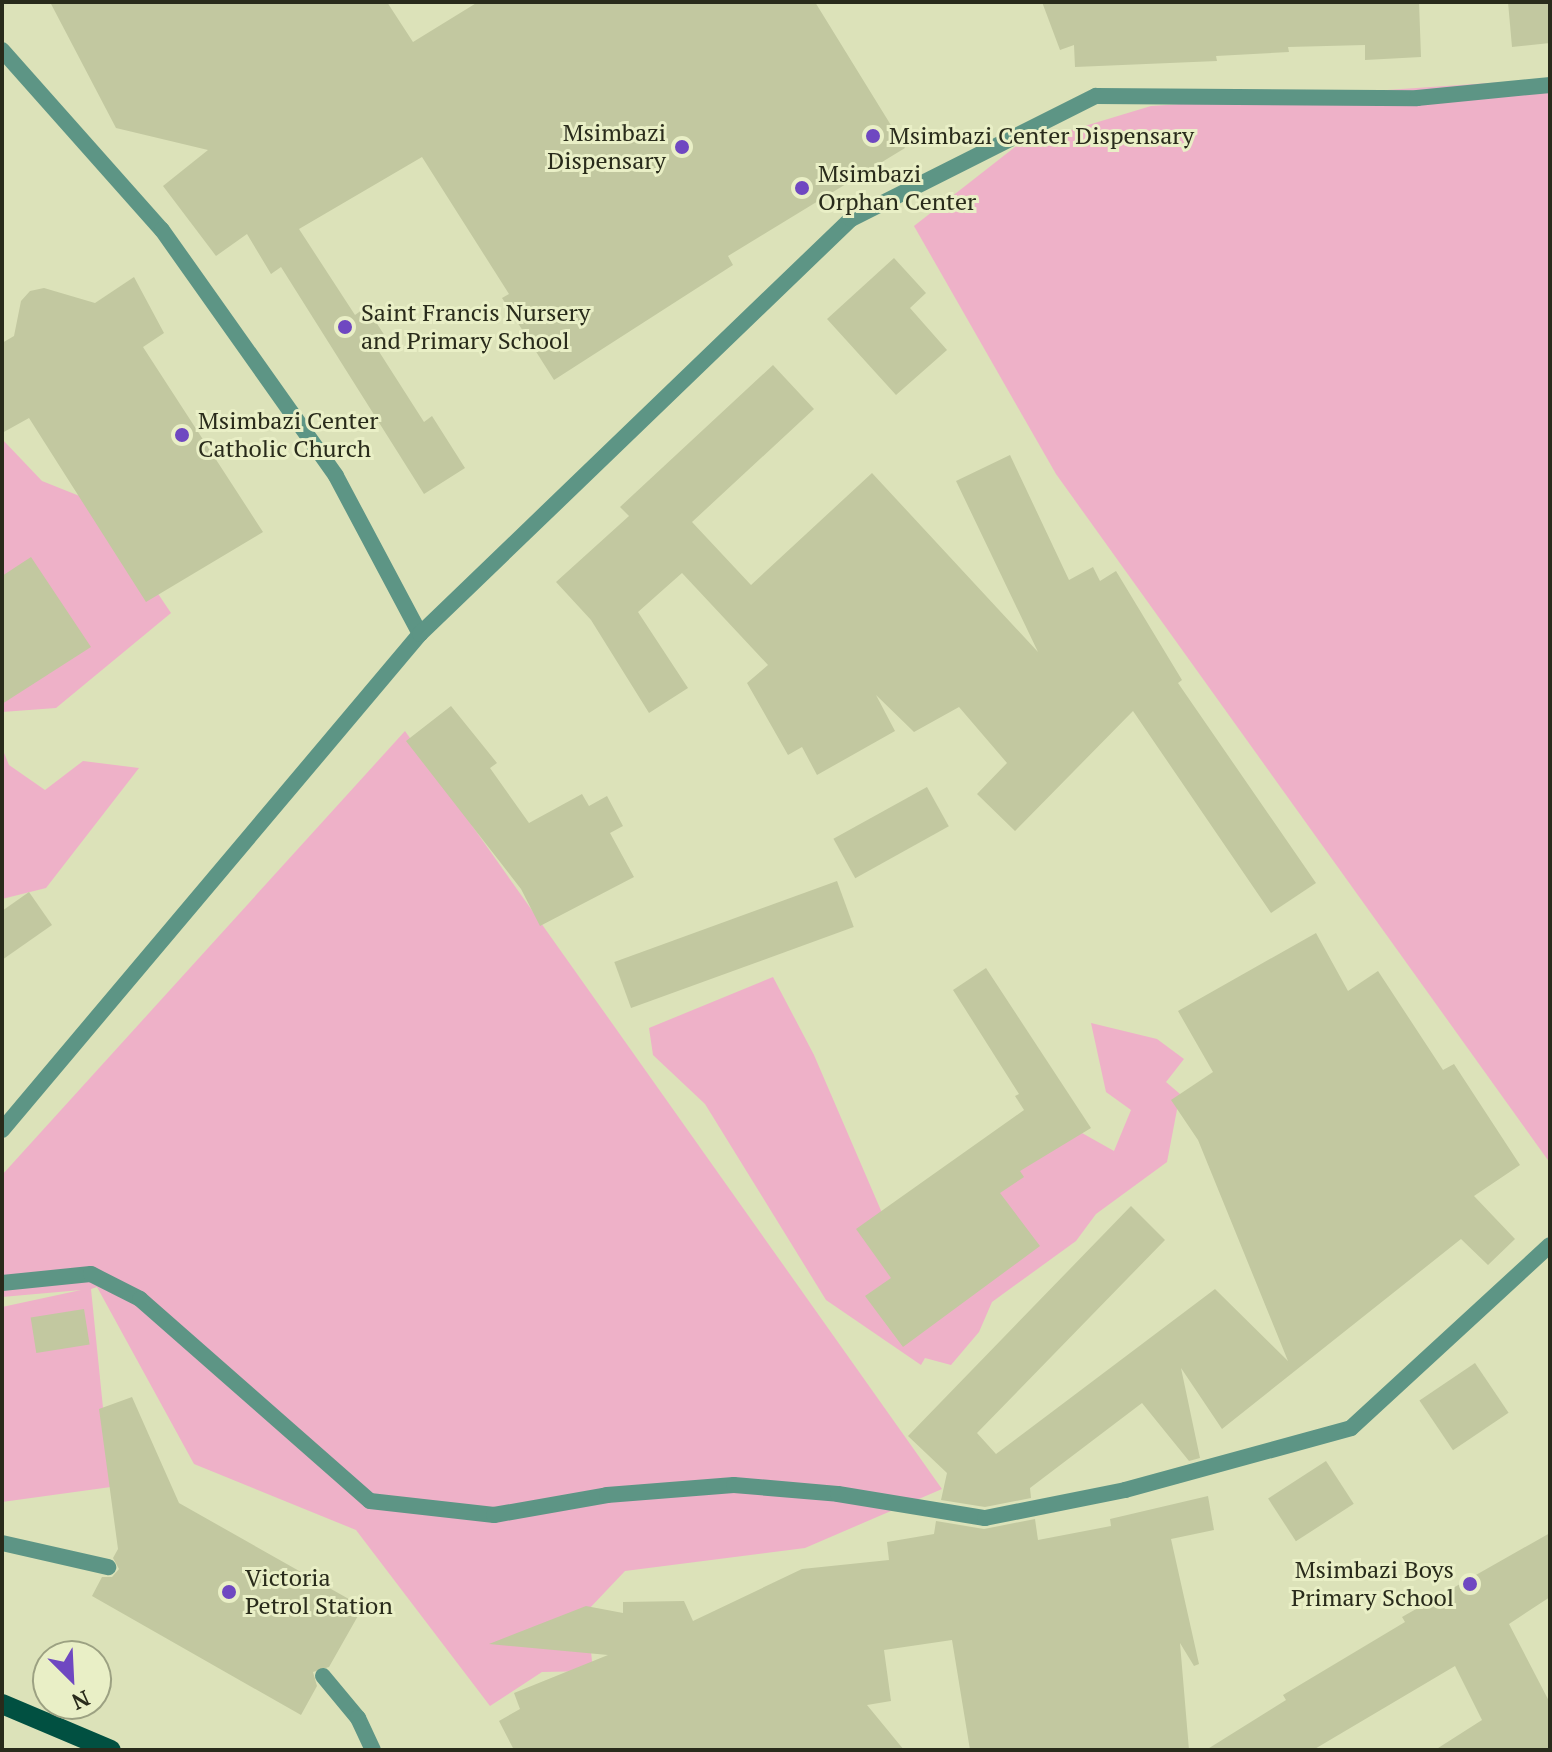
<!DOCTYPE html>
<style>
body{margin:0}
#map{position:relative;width:1552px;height:1752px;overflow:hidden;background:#dce2b9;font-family:"PT Serif",serif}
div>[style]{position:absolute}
.green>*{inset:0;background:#eeb1c8}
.building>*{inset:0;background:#c2c8a0;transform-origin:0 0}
.service>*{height:16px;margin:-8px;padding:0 8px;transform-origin:8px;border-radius:8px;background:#5d9585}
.minor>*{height:16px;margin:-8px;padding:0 8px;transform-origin:8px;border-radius:8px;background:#5d9585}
.primary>*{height:20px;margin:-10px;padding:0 10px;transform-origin:10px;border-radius:10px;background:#015041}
.dots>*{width:22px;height:22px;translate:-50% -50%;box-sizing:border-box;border:4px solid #e9efc6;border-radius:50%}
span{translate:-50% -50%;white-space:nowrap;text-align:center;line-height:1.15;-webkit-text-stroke:6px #e9efc6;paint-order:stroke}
.poi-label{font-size:24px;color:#292b1b}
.right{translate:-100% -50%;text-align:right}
.left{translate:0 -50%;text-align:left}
.frame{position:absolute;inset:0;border:4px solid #292b1b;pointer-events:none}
.north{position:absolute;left:32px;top:1640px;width:80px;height:80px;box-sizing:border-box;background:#e9efc6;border:2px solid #9ca182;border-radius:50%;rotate:156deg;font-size:22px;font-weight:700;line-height:32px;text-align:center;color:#292b1b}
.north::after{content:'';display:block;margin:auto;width:28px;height:36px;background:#6f48c1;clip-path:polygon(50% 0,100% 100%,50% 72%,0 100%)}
</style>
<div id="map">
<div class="green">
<div style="clip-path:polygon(1550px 79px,1550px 1163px,1056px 474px,914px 226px,1015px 147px,1151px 106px)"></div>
<div style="clip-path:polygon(2px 439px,42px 481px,97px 503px,171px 613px,56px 708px,2px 712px)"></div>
<div style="clip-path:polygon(405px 731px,942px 1489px,805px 1548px,625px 1571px,587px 1611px,593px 1671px,542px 1672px,490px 1706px,356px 1530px,194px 1464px,97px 1287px,91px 1289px,111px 1487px,2px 1502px,2px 1307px,81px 1290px,2px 1297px,2px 1175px)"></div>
<div style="clip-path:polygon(2px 748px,9px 765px,45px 790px,83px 761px,139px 768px,46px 888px,2px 899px)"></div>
<div style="clip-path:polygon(773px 977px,814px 1055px,898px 1250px,987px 1179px,1082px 1133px,1114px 1151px,1131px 1110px,1106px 1092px,1091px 1023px,1157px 1039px,1184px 1059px,1166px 1082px,1180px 1094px,1167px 1162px,1096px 1214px,1076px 1241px,992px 1302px,979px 1332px,951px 1365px,925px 1358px,921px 1365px,826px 1300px,705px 1104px,653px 1055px,649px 1028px)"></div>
</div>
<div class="building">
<div style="clip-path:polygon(50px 2px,387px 2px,413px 42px,478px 2px,815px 2px,905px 148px,728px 256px,733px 265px,554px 380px,502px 298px,509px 294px,422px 157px,299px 229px,355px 315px,366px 307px,385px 336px,386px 344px,378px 350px,424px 422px,432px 416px,465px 468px,424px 494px,281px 267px,271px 274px,247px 234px,216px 256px,163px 186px,208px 150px,116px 128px)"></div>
<div style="clip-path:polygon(1042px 2px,1419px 2px,1421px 57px,1365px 60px,1365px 45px,1288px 47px,1289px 52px,1216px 56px,1217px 61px,1075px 67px,1074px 45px,1060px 50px)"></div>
<div style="clip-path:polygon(1508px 2px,1550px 2px,1550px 43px,1512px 47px)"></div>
<div style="clip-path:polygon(894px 258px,926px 293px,910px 308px,947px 350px,896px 395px,827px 319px)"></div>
<div style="clip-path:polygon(134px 277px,164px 333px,143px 347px,263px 532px,146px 602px,29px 418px,2px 433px,2px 343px,14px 336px,21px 301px,30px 291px,44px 288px,95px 303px)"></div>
<div style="clip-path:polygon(773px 365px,814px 409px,692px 522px,751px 585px,872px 473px,1038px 652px,956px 481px,1010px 455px,1069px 580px,1093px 567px,1100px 581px,1116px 571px,1182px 680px,1178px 683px,1316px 883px,1271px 913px,1133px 711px,1015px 831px,977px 794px,1007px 763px,959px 707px,914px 732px,876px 695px,895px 731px,817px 775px,802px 747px,788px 755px,747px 683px,768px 665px,682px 573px,638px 612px,688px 688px,649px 713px,591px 620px,556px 582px,629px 516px,620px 507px)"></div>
<div style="clip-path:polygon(31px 557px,91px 647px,2px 704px,2px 576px)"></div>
<div style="clip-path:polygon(451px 706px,497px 763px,490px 768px,529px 823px,582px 794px,589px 806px,607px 796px,623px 826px,610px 833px,634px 877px,540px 926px,521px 889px,406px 741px)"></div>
<div style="left:927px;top:787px;width:45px;height:107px;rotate:61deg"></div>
<div style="left:837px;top:881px;width:49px;height:237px;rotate:70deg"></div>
<div style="clip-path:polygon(29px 892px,52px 925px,2px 960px,2px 911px)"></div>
<div style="clip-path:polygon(1316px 933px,1348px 991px,1378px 971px,1443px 1070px,1454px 1064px,1520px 1165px,1474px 1196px,1515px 1239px,1488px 1265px,1461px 1239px,1222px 1429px,1181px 1368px,1200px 1458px,1189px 1461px,1142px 1403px,1030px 1488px,1031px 1498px,985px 1507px,941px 1500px,947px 1473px,908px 1436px,1131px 1206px,1165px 1240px,977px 1433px,996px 1454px,1215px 1289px,1288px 1361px,1198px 1140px,1171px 1100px,1213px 1072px,1178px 1011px)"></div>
<div style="clip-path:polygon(986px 968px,1091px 1128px,1020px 1171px,1024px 1177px,1000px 1193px,1040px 1246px,903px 1347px,865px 1296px,891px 1278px,856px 1229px,1024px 1110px,1015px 1096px,1019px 1094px,953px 990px)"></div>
<div style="left:84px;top:1309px;width:36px;height:54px;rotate:81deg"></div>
<div style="left:1475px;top:1363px;width:60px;height:67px;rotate:56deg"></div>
<div style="clip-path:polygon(132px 1397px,179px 1503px,363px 1607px,329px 1667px,313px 1672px,317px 1686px,301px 1715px,92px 1596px,102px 1577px,112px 1577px,119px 1569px,113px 1558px,118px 1549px,99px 1409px)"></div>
<div style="left:1326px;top:1461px;width:51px;height:69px;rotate:57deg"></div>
<div style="clip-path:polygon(1208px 1496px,1214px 1530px,1171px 1539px,1199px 1664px,1194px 1666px,1180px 1643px,1189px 1750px,970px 1750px,952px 1640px,884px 1650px,891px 1701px,867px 1705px,904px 1750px,514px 1750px,499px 1721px,520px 1709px,514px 1693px,608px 1655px,489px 1644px,586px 1606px,623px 1613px,623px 1602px,684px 1601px,693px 1621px,802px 1569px,889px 1560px,887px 1542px,934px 1534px,936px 1521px,984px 1529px,1035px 1519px,1038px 1540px,1111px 1526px,1110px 1519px)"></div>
<div style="clip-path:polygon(1550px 1533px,1550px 1597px,1509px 1624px,1550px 1703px,1550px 1750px,1435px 1750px,1482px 1720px,1455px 1666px,1313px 1750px,1206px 1750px,1286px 1700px,1283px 1695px,1405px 1622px,1402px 1617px)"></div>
</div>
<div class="service">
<div style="left:2px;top:50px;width:241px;rotate:48.4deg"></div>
<div style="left:162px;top:230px;width:301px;rotate:54.7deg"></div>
<div style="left:336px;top:476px;width:179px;rotate:62deg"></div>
<div style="left:2px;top:1543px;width:109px;rotate:12.8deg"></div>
<div style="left:323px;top:1676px;width:55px;rotate:50.2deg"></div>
<div style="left:358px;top:1718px;width:35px;rotate:65deg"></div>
</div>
<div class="minor">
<div style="left:2px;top:1130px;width:649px;rotate:-49.88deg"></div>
<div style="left:420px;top:634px;width:598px;rotate:-43.92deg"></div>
<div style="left:851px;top:219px;width:274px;rotate:-26.7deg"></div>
<div style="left:1096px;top:96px;width:321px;rotate:0.4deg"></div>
<div style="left:1417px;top:98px;width:134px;rotate:-5.6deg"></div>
<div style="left:2px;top:1283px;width:89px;rotate:-5.8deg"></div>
<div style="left:91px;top:1274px;width:55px;rotate:27deg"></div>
<div style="left:140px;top:1299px;width:306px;rotate:41.3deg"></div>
<div style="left:370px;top:1501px;width:125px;rotate:6.4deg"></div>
<div style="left:494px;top:1515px;width:115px;rotate:-10deg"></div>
<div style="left:607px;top:1495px;width:127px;rotate:-4.5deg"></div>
<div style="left:734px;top:1485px;width:104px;rotate:4.9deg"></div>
<div style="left:838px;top:1494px;width:149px;rotate:9.3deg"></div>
<div style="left:985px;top:1518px;width:143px;rotate:-11.3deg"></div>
<div style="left:1125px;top:1490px;width:234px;rotate:-15.3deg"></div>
<div style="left:1351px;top:1428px;width:270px;rotate:-42.6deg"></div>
</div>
<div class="primary">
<div style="left:2px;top:1704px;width:118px;rotate:22.9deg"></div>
</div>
<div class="dots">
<div style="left:873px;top:136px;background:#6f48c1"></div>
<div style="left:682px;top:147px;background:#6f48c1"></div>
<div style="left:802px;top:188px;background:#6f48c1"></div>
<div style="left:345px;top:327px;background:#6f48c1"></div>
<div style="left:182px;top:435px;background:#6f48c1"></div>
<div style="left:1470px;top:1584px;background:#6f48c1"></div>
<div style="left:229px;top:1592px;background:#6f48c1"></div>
</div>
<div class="poi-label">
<span class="right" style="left:666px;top:147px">Msimbazi<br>Dispensary</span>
<span class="left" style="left:889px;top:136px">Msimbazi Center Dispensary</span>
<span class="left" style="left:818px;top:188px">Msimbazi<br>Orphan Center</span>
<span class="left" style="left:361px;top:327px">Saint Francis Nursery<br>and Primary School</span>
<span class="left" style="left:198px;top:435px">Msimbazi Center<br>Catholic Church</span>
<span class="right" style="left:1454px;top:1584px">Msimbazi Boys<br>Primary School</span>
<span class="left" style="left:245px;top:1592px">Victoria<br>Petrol Station</span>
</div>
<div class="frame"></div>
<div class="north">N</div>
</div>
